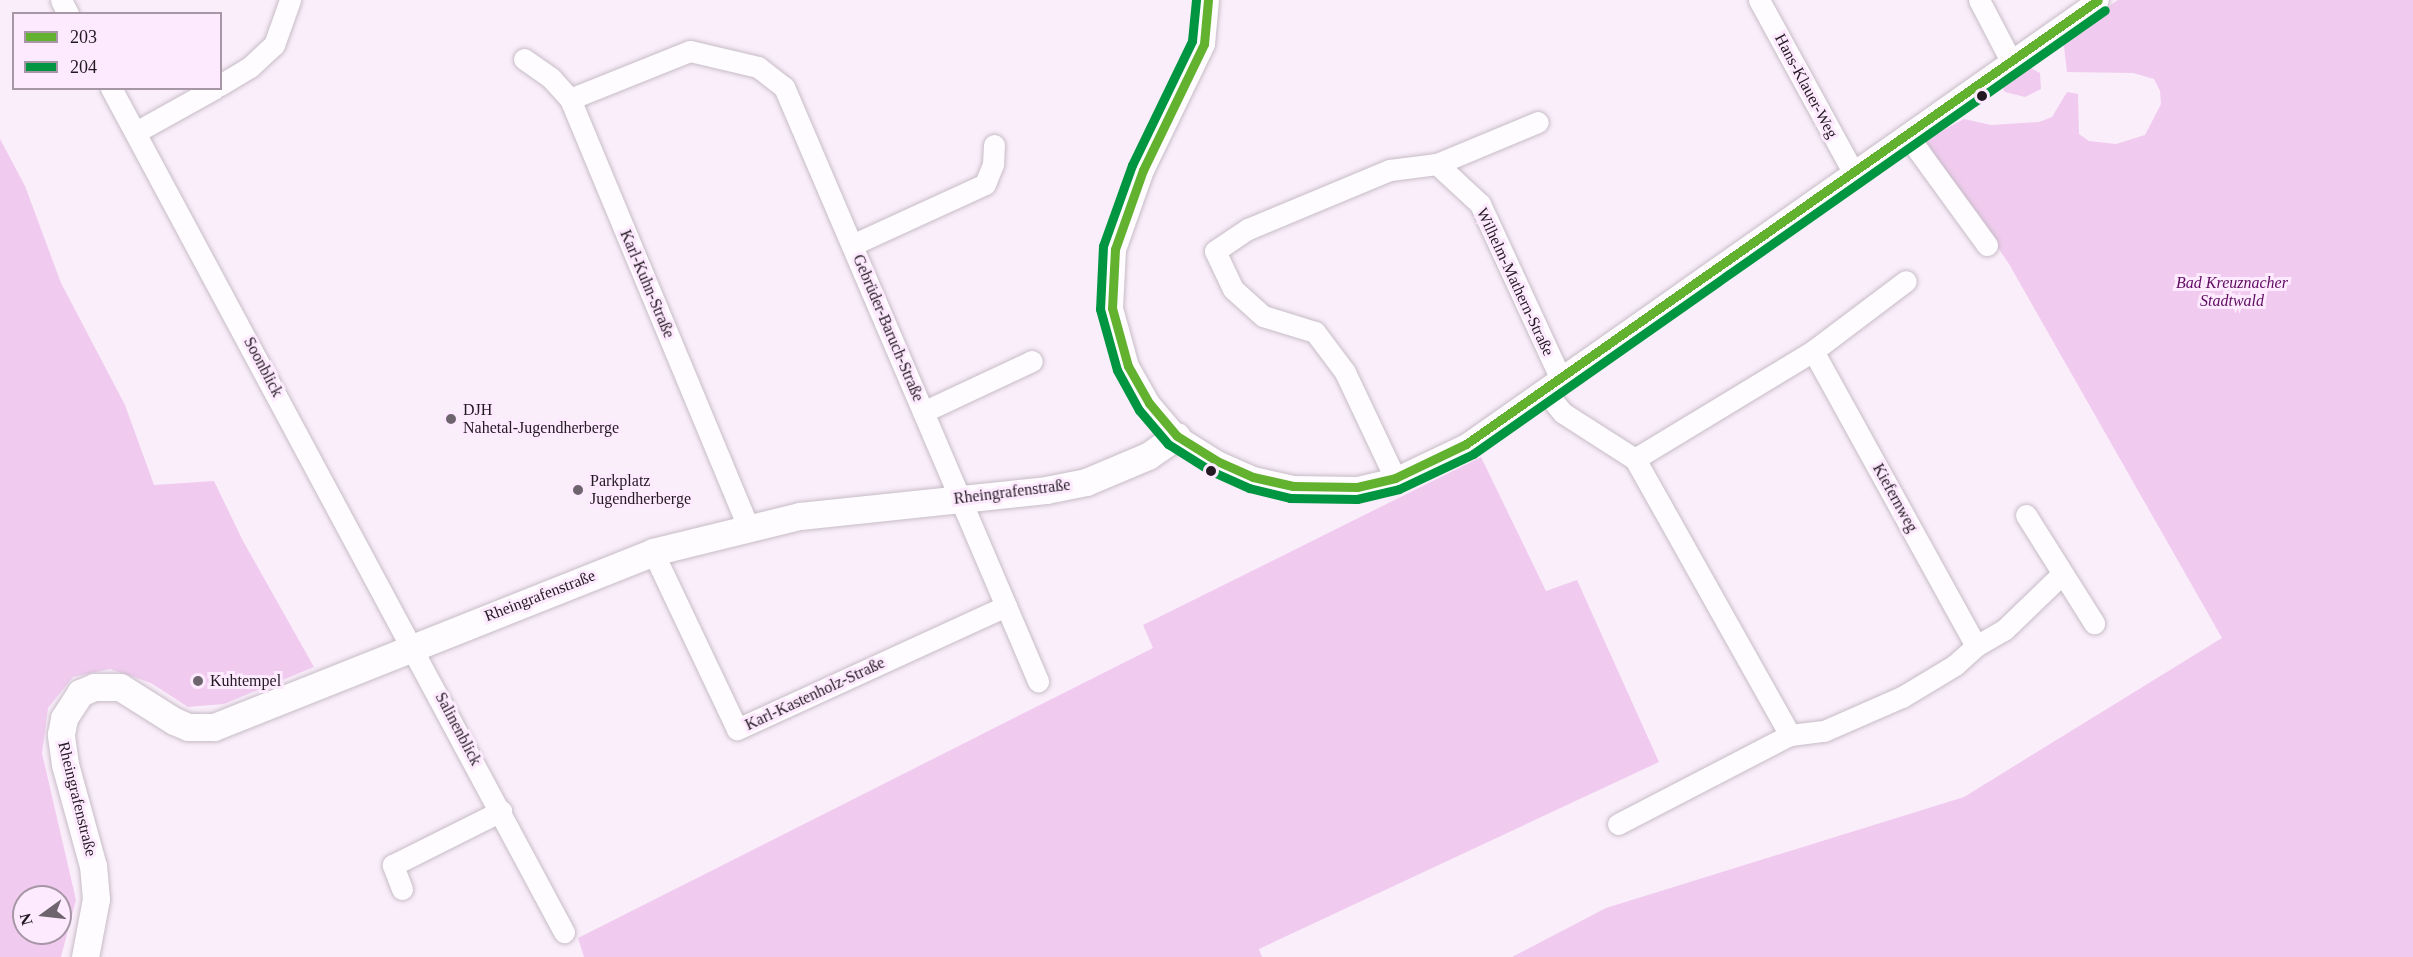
<!DOCTYPE html>
<meta charset="utf-8">
<style>
body{margin:0}
#map{position:relative;width:2413px;height:957px;overflow:hidden;background:#faeefa;font-family:Georgia,serif}
div>[style]{position:absolute}
.green>*{inset:0;background:#f0cbef}
.roads{filter:drop-shadow(0 0 2px #c6bcc6) drop-shadow(0 0 2px #c6bcc6)}
.minor>*{height:21px;margin:-10.5px;padding:0 10.5px;transform-origin:10.5px;border-radius:10.5px;background:#fefcfe}
.tertiary>*{height:27px;margin:-13.5px;padding:0 13.5px;transform-origin:13.5px;border-radius:13.5px;background:#fefcfe}
.bus-1>*{height:9px;margin:-4.5px;padding:0 4.5px;transform-origin:4.5px;border-radius:4.5px;background:#62b22f}
.bus-2>*{height:9px;margin:-4.5px;padding:0 4.5px;transform-origin:4.5px;border-radius:4.5px;background:#009641}
.dots>*{width:16px;height:16px;translate:-50% -50%;box-sizing:border-box;border:3px solid #feeafe;border-radius:50%}
span{translate:-50% -50%;white-space:nowrap;text-align:center;line-height:1.15;-webkit-text-stroke:6px #feeafe;paint-order:stroke}
.street-label{font-size:16px;color:#221922}
.park-label{font-size:16px;color:#5e0c61;font-style:italic}
.poi-label{font-size:16px;color:#221922}
.left{translate:0 -50%;text-align:left}
.legend{position:absolute;left:12px;top:12px;width:210px;height:78px;box-sizing:border-box;background:#feeafe;border:2px solid #a696a6;margin:0;padding:8px 10px;list-style:none;font-size:18px;color:#221922}
.legend li{display:flex;align-items:center;gap:12px;height:30px}
.legend b{width:30px;border:2px solid #a696a6}
.north{position:absolute;left:12px;top:885px;width:60px;height:60px;box-sizing:border-box;background:#feeafe;border:2px solid #a696a6;border-radius:50%;rotate:255deg;font-size:16px;font-weight:700;line-height:24px;text-align:center;color:#221922}
.north::after{content:'';display:block;margin:auto;width:21px;height:27px;background:#6e646e;clip-path:polygon(50% 0,100% 100%,50% 72%,0 100%)}
</style>
<div id="map">
<div class="green">
<div style="clip-path:polygon(2118px 0,2413px 0,2413px 957px,1512px 957px,1606px 908px,1964px 797px,2222px 638px,2009px 264px,1925px 140px,1964px 119px,1991px 125px,2039px 122px,2052px 117px,2067px 92px,2078px 94px,2079px 134px,2089px 141px,2116px 144px,2145px 135px,2161px 104px,2160px 91px,2154px 79px,2133px 73px,2067px 72px,2063px 38px)"></div>
<div style="clip-path:polygon(2027px 66px,2040px 73px,2041px 89px,2025px 97px,2005px 92px,2002px 87px,2008px 76px)"></div>
<div style="clip-path:polygon(evenodd,0 139px,25px 186px,61px 283px,125px 405px,154px 485px,214px 481px,243px 541px,314px 667px,224px 704px,188px 707px,151px 683px,110px 669px,73px 677px,48px 708px,42px 753px,76px 900px,61px 957px,0 957px,0 139px,24px 897px,60px 897px,60px 933px,24px 933px,24px 897px)"></div>
<div style="clip-path:polygon(1481px 457px,1546px 591px,1577px 580px,1659px 762px,1259px 949px,1262px 957px,584px 957px,578px 938px,1153px 648px,1143px 625px)"></div>
</div>
<div class="roads">
<div class="minor">
<div style="left:61px;top:0;width:16px;rotate:63deg"></div>
<div style="left:1208px;top:0;width:44px;rotate:95.2deg"></div>
<div style="left:1204px;top:44px;width:140px;rotate:115.8deg"></div>
<div style="left:1143px;top:170px;width:84px;rotate:109.5deg"></div>
<div style="left:1115px;top:249px;width:59px;rotate:92.9deg"></div>
<div style="left:1112px;top:308px;width:60px;rotate:74.6deg"></div>
<div style="left:1128px;top:366px;width:43px;rotate:60.4deg"></div>
<div style="left:1149px;top:403px;width:43px;rotate:49.7deg"></div>
<div style="left:1177px;top:436px;width:47px;rotate:32deg"></div>
<div style="left:1217px;top:461px;width:39px;rotate:24deg"></div>
<div style="left:1253px;top:477px;width:41px;rotate:12.7deg"></div>
<div style="left:1293px;top:486px;width:64px;rotate:0.9deg"></div>
<div style="left:1357px;top:487px;width:39px;rotate:-13deg"></div>
<div style="left:1395px;top:478px;width:79px;rotate:-25.6deg"></div>
<div style="left:1466px;top:444px;width:772px;rotate:-35.09deg"></div>
<div style="left:1759px;top:0;width:196px;rotate:61.3deg"></div>
<div style="left:1979px;top:0;width:71px;rotate:62.4deg"></div>
<div style="left:524px;top:59px;width:33px;rotate:35deg"></div>
<div style="left:551px;top:78px;width:28px;rotate:48deg"></div>
<div style="left:570px;top:99px;width:463px;rotate:67.4deg"></div>
<div style="left:220px;top:85px;width:35px;rotate:-31deg"></div>
<div style="left:250px;top:67px;width:33px;rotate:-43deg"></div>
<div style="left:274px;top:45px;width:48px;rotate:-70.4deg"></div>
<div style="left:111px;top:88px;width:958px;rotate:61.78deg"></div>
<div style="left:570px;top:99px;width:129px;rotate:-21.8deg"></div>
<div style="left:690px;top:51px;width:70px;rotate:13.2deg"></div>
<div style="left:758px;top:67px;width:33px;rotate:38deg"></div>
<div style="left:784px;top:87px;width:564px;rotate:66.84deg"></div>
<div style="left:1006px;top:606px;width:296px;rotate:155.4deg"></div>
<div style="left:737px;top:729px;width:196px;rotate:-115.4deg"></div>
<div style="left:136px;top:132px;width:90px;rotate:-29.1deg"></div>
<div style="left:1907px;top:135px;width:136px;rotate:54deg"></div>
<div style="left:1437px;top:164px;width:109px;rotate:-22.6deg"></div>
<div style="left:852px;top:245px;width:146px;rotate:-24.6deg"></div>
<div style="left:985px;top:184px;width:22px;rotate:-68deg"></div>
<div style="left:993px;top:164px;width:19px;rotate:-87deg"></div>
<div style="left:1813px;top:351px;width:116px;rotate:-37deg"></div>
<div style="left:1545px;top:391px;width:28px;rotate:51deg"></div>
<div style="left:1563px;top:413px;width:85px;rotate:32.6deg"></div>
<div style="left:923px;top:412px;width:120px;rotate:-25.1deg"></div>
<div style="left:1395px;top:478px;width:117px;rotate:-115.3deg"></div>
<div style="left:1345px;top:372px;width:50px;rotate:-126.9deg"></div>
<div style="left:1315px;top:332px;width:54px;rotate:-162.9deg"></div>
<div style="left:1263px;top:316px;width:40px;rotate:-138deg"></div>
<div style="left:1233px;top:289px;width:42px;rotate:-115.3deg"></div>
<div style="left:1215px;top:251px;width:40px;rotate:-34deg"></div>
<div style="left:1248px;top:229px;width:154px;rotate:-22.6deg"></div>
<div style="left:1390px;top:170px;width:47px;rotate:-7.3deg"></div>
<div style="left:1437px;top:164px;width:59px;rotate:42.9deg"></div>
<div style="left:1480px;top:204px;width:193px;rotate:65.2deg"></div>
<div style="left:2026px;top:515px;width:128px;rotate:57.8deg"></div>
<div style="left:1006px;top:606px;width:82px;rotate:66.9deg"></div>
<div style="left:1976px;top:646px;width:32px;rotate:-30deg"></div>
<div style="left:2004px;top:630px;width:81px;rotate:-44deg"></div>
<div style="left:1618px;top:824px;width:194px;rotate:-27.4deg"></div>
<div style="left:1790px;top:735px;width:34px;rotate:-7deg"></div>
<div style="left:1824px;top:731px;width:85px;rotate:-23.6deg"></div>
<div style="left:1902px;top:697px;width:62px;rotate:-31.1deg"></div>
<div style="left:1955px;top:665px;width:28px;rotate:-42deg"></div>
<div style="left:1976px;top:646px;width:337px;rotate:-118.9deg"></div>
<div style="left:1813px;top:351px;width:208px;rotate:148.8deg"></div>
<div style="left:1635px;top:459px;width:317px;rotate:60.7deg"></div>
<div style="left:402px;top:889px;width:26px;rotate:-111deg"></div>
<div style="left:393px;top:865px;width:121px;rotate:-26.6deg"></div>
</div>
<div class="tertiary">
<div style="left:85px;top:957px;width:59px;rotate:-79.3deg"></div>
<div style="left:96px;top:899px;width:33px;rotate:-95deg"></div>
<div style="left:93px;top:866px;width:106px;rotate:-105.4deg"></div>
<div style="left:65px;top:764px;width:30px;rotate:-98deg"></div>
<div style="left:61px;top:734px;width:16px;rotate:-79deg"></div>
<div style="left:64px;top:718px;width:30px;rotate:-57deg"></div>
<div style="left:80px;top:693px;width:15px;rotate:-23deg"></div>
<div style="left:94px;top:687px;width:26px"></div>
<div style="left:120px;top:687px;width:64px;rotate:32.2deg"></div>
<div style="left:174px;top:721px;width:15px;rotate:23deg"></div>
<div style="left:188px;top:727px;width:26px"></div>
<div style="left:214px;top:727px;width:473px;rotate:-21.7deg"></div>
<div style="left:653px;top:552px;width:151px;rotate:-13.8deg"></div>
<div style="left:800px;top:516px;width:247px;rotate:-6deg"></div>
<div style="left:1046px;top:490px;width:41px;rotate:-11.3deg"></div>
<div style="left:1086px;top:482px;width:67px;rotate:-22.8deg"></div>
<div style="left:1148px;top:456px;width:35px;rotate:-35deg"></div>
</div>
</div>
<div class="bus-1">
<div style="left:1208px;top:0;width:44px;rotate:95.2deg"></div>
<div style="left:1204px;top:44px;width:140px;rotate:115.8deg"></div>
<div style="left:1143px;top:170px;width:84px;rotate:109.5deg"></div>
<div style="left:1115px;top:249px;width:59px;rotate:92.9deg"></div>
<div style="left:1112px;top:308px;width:60px;rotate:74.6deg"></div>
<div style="left:1128px;top:366px;width:43px;rotate:60.4deg"></div>
<div style="left:1149px;top:403px;width:43px;rotate:49.7deg"></div>
<div style="left:1177px;top:436px;width:47px;rotate:32deg"></div>
<div style="left:1217px;top:461px;width:39px;rotate:24deg"></div>
<div style="left:1253px;top:477px;width:41px;rotate:12.7deg"></div>
<div style="left:1293px;top:486px;width:64px;rotate:0.9deg"></div>
<div style="left:1357px;top:487px;width:39px;rotate:-13deg"></div>
<div style="left:1395px;top:478px;width:79px;rotate:-25.6deg"></div>
<div style="left:1466px;top:444px;width:772px;rotate:-35.09deg"></div>
</div>
<div class="bus-2">
<div style="left:1196px;top:0;width:41px;rotate:95.6deg"></div>
<div style="left:1192px;top:41px;width:138px;rotate:115.8deg"></div>
<div style="left:1132px;top:165px;width:86px;rotate:109.7deg"></div>
<div style="left:1103px;top:246px;width:63px;rotate:92.7deg"></div>
<div style="left:1100px;top:309px;width:63px;rotate:74.4deg"></div>
<div style="left:1117px;top:370px;width:46px;rotate:61.2deg"></div>
<div style="left:1139px;top:410px;width:45px;rotate:49.5deg"></div>
<div style="left:1168px;top:444px;width:51px;rotate:32.1deg"></div>
<div style="left:1211px;top:471px;width:42px;rotate:24.1deg"></div>
<div style="left:1249px;top:488px;width:42px;rotate:13.7deg"></div>
<div style="left:1290px;top:498px;width:67px;rotate:0.9deg"></div>
<div style="left:1357px;top:499px;width:43px;rotate:-13.4deg"></div>
<div style="left:1399px;top:489px;width:82px;rotate:-25.3deg"></div>
<div style="left:1473px;top:454px;width:772px;rotate:-35.09deg"></div>
</div>
<div class="dots">
<div style="left:1982px;top:96px;background:#221922"></div>
<div style="left:451px;top:419px;background:#6e646e"></div>
<div style="left:1211px;top:471px;background:#221922"></div>
<div style="left:578px;top:490px;background:#6e646e"></div>
<div style="left:198px;top:681px;background:#6e646e"></div>
</div>
<div class="street-label">
<span style="left:1806px;top:86px;rotate:62deg">Hans-Klauer-Weg</span>
<span style="left:1515px;top:282px;rotate:65deg">Wilhelm-Mathern-Straße</span>
<span style="left:647px;top:284px;rotate:67deg">Karl-Kuhn-Straße</span>
<span style="left:888px;top:328px;rotate:67deg">Gebrüder-Baruch-Straße</span>
<span style="left:263px;top:367px;rotate:62deg">Soonblick</span>
<span style="left:1012px;top:492px;rotate:-7deg">Rheingrafenstraße</span>
<span style="left:1895px;top:498px;rotate:61deg">Kiefernweg</span>
<span style="left:540px;top:596px;rotate:-21deg">Rheingrafenstraße</span>
<span style="left:815px;top:694px;rotate:-25deg">Karl-Kastenholz-Straße</span>
<span style="left:458px;top:729px;rotate:62deg">Salinenblick</span>
<span style="left:77px;top:799px;rotate:76deg">Rheingrafenstraße</span>
</div>
<div class="park-label">
<span style="left:2232px;top:292px">Bad Kreuznacher<br>Stadtwald</span>
</div>
<div class="poi-label">
<span class="left" style="left:463px;top:419px">DJH<br>Nahetal-Jugendherberge</span>
<span class="left" style="left:590px;top:490px">Parkplatz<br>Jugendherberge</span>
<span class="left" style="left:210px;top:681px">Kuhtempel</span>
</div>
<ul class="legend">
<li><b style="height:8px;background:#62b22f"></b>203</li>
<li><b style="height:8px;background:#009641"></b>204</li>
</ul>
<div class="north">N</div>
</div>
